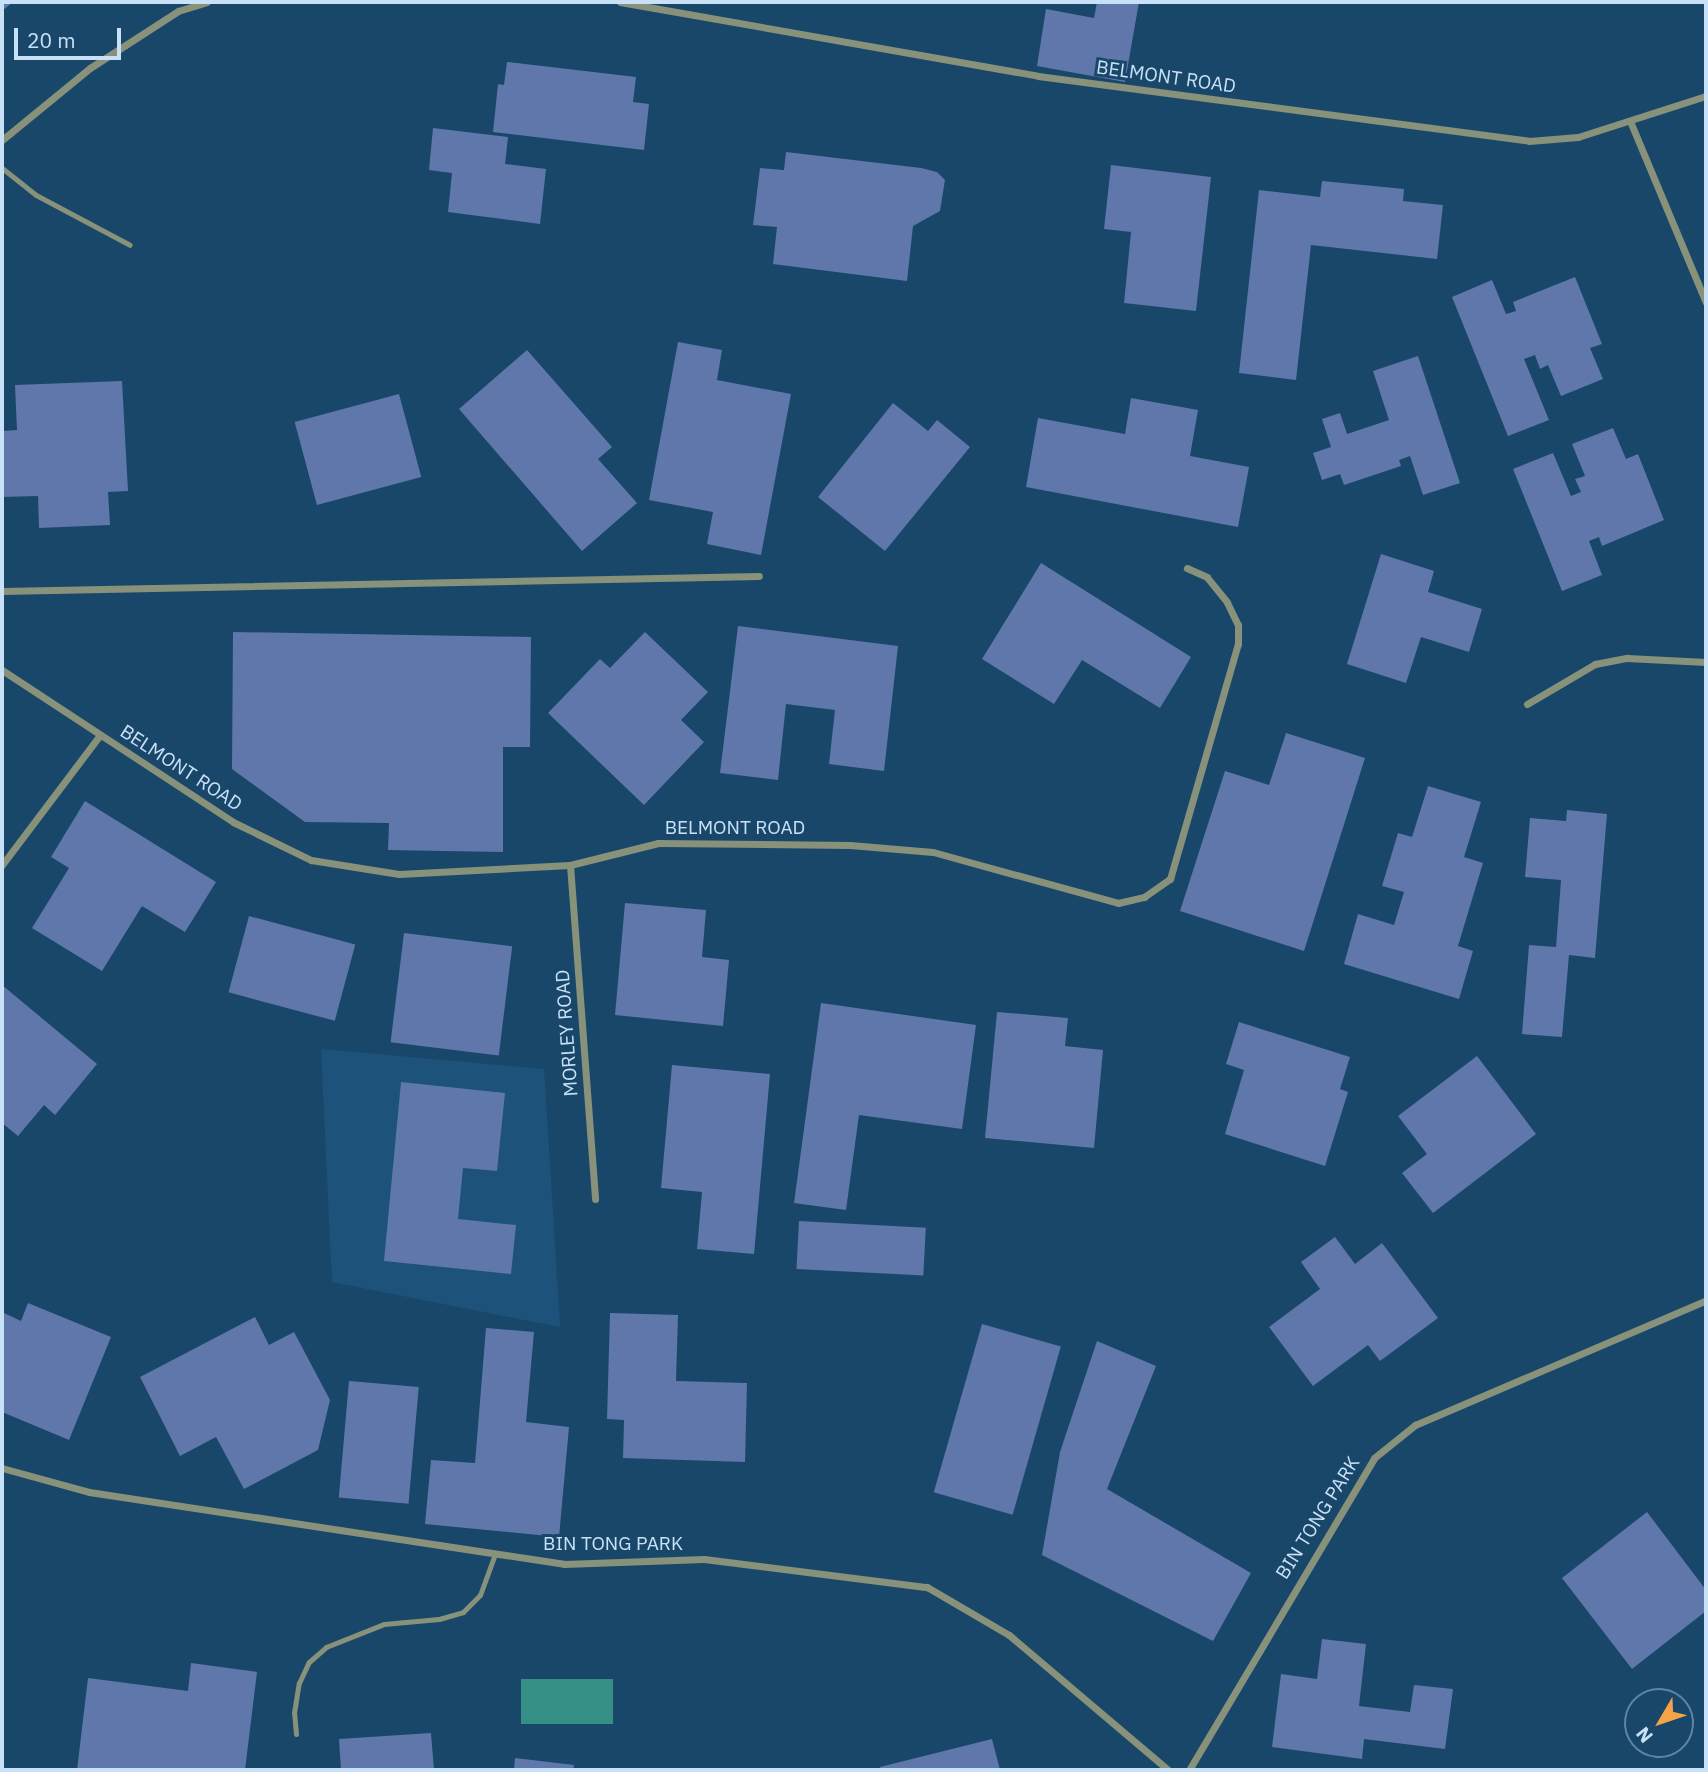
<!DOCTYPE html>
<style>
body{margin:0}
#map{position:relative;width:1708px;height:1772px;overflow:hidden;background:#19476a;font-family:"IBM Plex Sans",sans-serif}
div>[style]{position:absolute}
.built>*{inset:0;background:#1d537a}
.water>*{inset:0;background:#368f85;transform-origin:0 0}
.building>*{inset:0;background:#5f77ab;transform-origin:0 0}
.lane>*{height:5px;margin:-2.5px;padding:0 2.5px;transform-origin:2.5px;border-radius:2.5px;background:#88917a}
.street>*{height:7px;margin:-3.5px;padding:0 3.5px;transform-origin:3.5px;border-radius:3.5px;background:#88917a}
span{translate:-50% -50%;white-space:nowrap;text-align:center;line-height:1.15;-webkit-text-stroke:6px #19476a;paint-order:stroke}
.street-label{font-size:19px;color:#c9e1f6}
.frame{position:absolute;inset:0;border:4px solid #c9e1f6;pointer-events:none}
.north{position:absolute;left:1624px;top:1688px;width:70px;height:70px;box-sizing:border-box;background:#19476a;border:2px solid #5f85a2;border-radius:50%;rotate:231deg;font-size:19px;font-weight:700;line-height:28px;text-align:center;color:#c9e1f6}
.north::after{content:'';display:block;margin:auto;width:24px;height:32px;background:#f6a246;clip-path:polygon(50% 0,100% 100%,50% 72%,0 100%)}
.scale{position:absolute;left:14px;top:28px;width:107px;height:32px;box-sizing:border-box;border:4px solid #c9e1f6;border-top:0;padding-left:9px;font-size:21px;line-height:24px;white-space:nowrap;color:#c9e1f6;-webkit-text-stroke:5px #19476a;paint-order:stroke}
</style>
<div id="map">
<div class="built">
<div style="clip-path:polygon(321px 1049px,544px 1069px,560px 1327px,332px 1282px)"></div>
</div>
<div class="water">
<div style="left:613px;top:1679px;width:45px;height:92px;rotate:90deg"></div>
</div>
<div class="building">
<div style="clip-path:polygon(2px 2px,13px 2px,2px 11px)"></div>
<div style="clip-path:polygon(1097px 2px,1139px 2px,1125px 82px,1037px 66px,1046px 9px,1094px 18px)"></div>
<div style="clip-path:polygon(507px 62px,636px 77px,633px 102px,649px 104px,644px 150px,493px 132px,498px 84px,504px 85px)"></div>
<div style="clip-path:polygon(433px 128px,508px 137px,505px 164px,546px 169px,540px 224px,448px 212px,452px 173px,429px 170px)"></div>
<div style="clip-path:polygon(786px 152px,921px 168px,937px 172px,945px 180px,940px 211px,913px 226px,907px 281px,773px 264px,777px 227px,753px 225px,760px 168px,784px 170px)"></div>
<div style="clip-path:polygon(1111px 165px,1211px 177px,1196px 311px,1124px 303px,1131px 232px,1104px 229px)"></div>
<div style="clip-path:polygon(1322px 181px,1404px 189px,1403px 201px,1443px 205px,1437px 259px,1311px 245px,1296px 380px,1239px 373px,1259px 190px,1320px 197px)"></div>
<div style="clip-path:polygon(1575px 277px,1602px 344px,1590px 348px,1603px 379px,1561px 396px,1548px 365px,1540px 369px,1535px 355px,1524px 359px,1549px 420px,1508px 436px,1452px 297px,1492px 280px,1506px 314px,1516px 311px,1513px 302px)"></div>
<div style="clip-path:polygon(678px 342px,722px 350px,717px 380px,791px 394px,761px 555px,707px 544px,713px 512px,649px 500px)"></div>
<div style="clip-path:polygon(527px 350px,612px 447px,598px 459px,637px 503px,582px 551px,459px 409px)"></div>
<div style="clip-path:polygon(1418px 356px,1460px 483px,1423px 495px,1410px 456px,1399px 460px,1401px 466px,1344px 485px,1340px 474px,1322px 480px,1313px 453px,1331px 447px,1322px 419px,1340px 413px,1347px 434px,1389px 420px,1373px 371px)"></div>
<div style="clip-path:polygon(122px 381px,128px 491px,108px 492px,110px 525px,39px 528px,38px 496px,2px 497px,2px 431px,17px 430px,15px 385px)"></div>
<div style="left:399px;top:394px;width:86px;height:108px;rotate:75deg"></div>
<div style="clip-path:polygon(1131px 398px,1198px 410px,1190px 456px,1249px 467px,1238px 527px,1026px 487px,1038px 418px,1125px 434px)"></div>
<div style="clip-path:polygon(893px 403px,928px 431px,937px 420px,970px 447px,885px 551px,818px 497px)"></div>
<div style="clip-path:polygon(1613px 428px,1626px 459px,1638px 454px,1664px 520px,1602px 546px,1599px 537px,1589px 541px,1602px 575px,1562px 591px,1513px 469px,1553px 453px,1571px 496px,1581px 492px,1575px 479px,1585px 476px,1572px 444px)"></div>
<div style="clip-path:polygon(1381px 554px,1434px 571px,1428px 592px,1482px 609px,1469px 652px,1421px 637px,1406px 683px,1347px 664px)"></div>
<div style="clip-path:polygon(1041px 563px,1191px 657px,1160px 708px,1082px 660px,1054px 704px,982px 659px)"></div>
<div style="clip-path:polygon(738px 626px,898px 646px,884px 771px,829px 764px,835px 710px,786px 704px,778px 780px,720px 773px)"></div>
<div style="clip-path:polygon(233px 632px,531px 637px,530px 747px,503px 747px,503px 852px,388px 850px,389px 823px,305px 822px,232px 769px)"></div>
<div style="clip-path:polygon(645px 632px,708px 692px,681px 720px,704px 742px,644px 805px,548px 713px,600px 659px,610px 668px)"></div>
<div style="clip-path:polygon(1286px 733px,1365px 758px,1304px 951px,1180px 911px,1225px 771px,1269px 785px)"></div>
<div style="clip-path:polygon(1428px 786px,1481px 802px,1464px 857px,1483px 863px,1458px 946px,1473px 951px,1459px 999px,1344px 964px,1358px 914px,1394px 925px,1404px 892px,1382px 886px,1398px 833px,1412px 837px)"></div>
<div style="clip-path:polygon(85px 801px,216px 882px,185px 932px,142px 906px,102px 971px,32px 928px,69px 868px,51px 857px)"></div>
<div style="clip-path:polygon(1567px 810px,1607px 814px,1595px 958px,1569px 955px,1562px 1037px,1522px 1034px,1529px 945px,1556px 947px,1561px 880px,1525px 877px,1530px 818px,1566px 821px)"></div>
<div style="clip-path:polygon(625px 903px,706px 910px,702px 957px,729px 960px,723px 1026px,615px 1015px)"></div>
<div style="left:249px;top:916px;width:110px;height:79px;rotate:15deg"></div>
<div style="left:404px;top:933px;width:109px;height:110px;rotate:7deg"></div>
<div style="clip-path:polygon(2px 985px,97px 1064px,55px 1115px,44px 1105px,18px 1136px,2px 1123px)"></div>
<div style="clip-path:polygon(821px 1003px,976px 1025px,962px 1129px,859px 1115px,846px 1210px,794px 1203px)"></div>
<div style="clip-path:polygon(997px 1012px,1068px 1018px,1065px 1046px,1103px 1050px,1094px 1148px,985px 1138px)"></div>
<div style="clip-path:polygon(1239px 1022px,1350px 1057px,1340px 1089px,1348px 1092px,1325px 1166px,1225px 1134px,1244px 1070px,1226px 1064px)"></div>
<div style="clip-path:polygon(1477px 1056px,1536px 1134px,1433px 1213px,1402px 1173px,1427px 1154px,1398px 1116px)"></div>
<div style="clip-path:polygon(672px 1065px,770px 1074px,754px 1254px,697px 1249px,702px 1192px,661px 1188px)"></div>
<div style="clip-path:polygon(401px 1082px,505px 1093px,497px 1171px,463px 1168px,458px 1219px,516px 1225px,511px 1274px,384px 1261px)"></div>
<div style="left:799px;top:1221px;width:127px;height:48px;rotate:3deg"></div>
<div style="clip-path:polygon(1335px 1237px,1355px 1264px,1382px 1243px,1438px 1318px,1380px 1361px,1368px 1345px,1313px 1386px,1269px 1327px,1320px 1289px,1301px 1262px)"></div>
<div style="clip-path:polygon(28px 1303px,111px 1337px,69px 1440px,2px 1412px,2px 1312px,21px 1321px)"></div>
<div style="clip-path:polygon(610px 1313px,678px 1315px,676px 1381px,747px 1383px,745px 1462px,623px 1458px,624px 1420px,607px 1419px)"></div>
<div style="clip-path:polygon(255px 1317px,269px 1345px,294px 1332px,330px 1400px,318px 1450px,244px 1489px,216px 1437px,180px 1456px,140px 1377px)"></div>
<div style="left:982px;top:1324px;width:82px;height:175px;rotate:16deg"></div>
<div style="clip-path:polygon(486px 1328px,534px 1332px,526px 1422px,569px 1427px,559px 1537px,425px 1524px,431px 1460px,475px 1463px)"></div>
<div style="clip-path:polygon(1097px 1341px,1156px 1366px,1107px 1489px,1251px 1573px,1213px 1641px,1042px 1555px,1060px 1452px)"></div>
<div style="left:349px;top:1381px;width:70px;height:117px;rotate:5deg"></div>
<div style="clip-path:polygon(1647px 1512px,1706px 1590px,1706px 1611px,1632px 1669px,1562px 1578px)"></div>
<div style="clip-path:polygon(1322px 1639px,1366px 1644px,1359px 1706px,1410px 1712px,1414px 1685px,1453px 1689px,1445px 1749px,1364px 1739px,1362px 1759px,1272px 1747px,1281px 1674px,1317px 1679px)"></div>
<div style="clip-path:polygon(191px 1663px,257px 1672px,245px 1770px,77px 1770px,88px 1678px,188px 1691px)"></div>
<div style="clip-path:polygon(431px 1733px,434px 1770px,341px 1770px,339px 1739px)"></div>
<div style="clip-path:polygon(992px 1739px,1000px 1770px,881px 1770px,880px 1767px)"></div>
<div style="clip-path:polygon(515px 1758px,574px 1765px,573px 1770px,514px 1770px)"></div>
</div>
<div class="lane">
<div style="left:2px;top:168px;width:43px;rotate:38.5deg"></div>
<div style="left:36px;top:195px;width:106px;rotate:28deg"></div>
<div style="left:296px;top:1734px;width:21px;rotate:-95deg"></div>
<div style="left:294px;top:1713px;width:30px;rotate:-81deg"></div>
<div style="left:299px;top:1683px;width:23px;rotate:-65deg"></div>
<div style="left:309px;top:1662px;width:23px;rotate:-41deg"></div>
<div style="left:326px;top:1647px;width:62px;rotate:-21.6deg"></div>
<div style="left:384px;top:1624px;width:55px;rotate:-5.2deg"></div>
<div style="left:439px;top:1619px;width:25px;rotate:-16deg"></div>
<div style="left:463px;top:1612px;width:24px;rotate:-45deg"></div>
<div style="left:480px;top:1595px;width:44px;rotate:-69.9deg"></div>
</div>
<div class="street">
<div style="left:620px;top:2px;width:424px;rotate:10deg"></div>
<div style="left:1038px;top:76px;width:495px;rotate:7.5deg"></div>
<div style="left:1529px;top:141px;width:49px;rotate:-4.7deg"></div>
<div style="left:1578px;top:137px;width:134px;rotate:-17.8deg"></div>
<div style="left:1630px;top:121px;width:197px;rotate:67.3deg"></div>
<div style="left:2px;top:140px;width:114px;rotate:-39.3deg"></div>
<div style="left:90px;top:68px;width:105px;rotate:-32.9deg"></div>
<div style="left:178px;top:11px;width:30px;rotate:-17deg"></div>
<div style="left:2px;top:591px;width:757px;rotate:-1.14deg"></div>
<div style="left:2px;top:670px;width:277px;rotate:33.3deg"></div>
<div style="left:233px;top:822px;width:87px;rotate:26deg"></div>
<div style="left:311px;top:860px;width:89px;rotate:9deg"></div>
<div style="left:399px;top:874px;width:171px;rotate:-3deg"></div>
<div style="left:570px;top:865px;width:91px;rotate:-14deg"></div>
<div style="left:658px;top:843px;width:192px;rotate:0.6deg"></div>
<div style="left:850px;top:845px;width:83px;rotate:4.8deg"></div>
<div style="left:933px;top:852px;width:192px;rotate:15.4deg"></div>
<div style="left:1118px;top:903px;width:27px;rotate:-13deg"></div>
<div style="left:1144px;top:897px;width:32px;rotate:-35deg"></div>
<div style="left:1170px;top:879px;width:245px;rotate:-73.9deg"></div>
<div style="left:1238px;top:644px;width:19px;rotate:-90deg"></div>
<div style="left:1238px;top:625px;width:25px;rotate:-116deg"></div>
<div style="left:1227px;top:602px;width:32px;rotate:-129deg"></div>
<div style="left:1207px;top:577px;width:22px;rotate:-156deg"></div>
<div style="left:1527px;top:704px;width:79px;rotate:-30.5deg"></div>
<div style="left:1595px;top:664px;width:33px;rotate:-11deg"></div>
<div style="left:1627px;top:658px;width:79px;rotate:2.9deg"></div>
<div style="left:2px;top:865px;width:163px;rotate:-53deg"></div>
<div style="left:570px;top:865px;width:335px;rotate:85.7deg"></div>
<div style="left:2px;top:1468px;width:90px;rotate:15.4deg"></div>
<div style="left:89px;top:1492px;width:480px;rotate:8.6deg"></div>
<div style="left:564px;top:1564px;width:140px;rotate:-2deg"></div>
<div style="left:704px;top:1559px;width:225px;rotate:7.2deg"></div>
<div style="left:927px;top:1587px;width:95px;rotate:30.3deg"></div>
<div style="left:1009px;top:1635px;width:209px;rotate:40.3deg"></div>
<div style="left:1189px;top:1770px;width:363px;rotate:-59.3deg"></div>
<div style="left:1374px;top:1458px;width:53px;rotate:-38.8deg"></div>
<div style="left:1415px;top:1425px;width:317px;rotate:-23.2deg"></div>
</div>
<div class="street-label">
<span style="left:1166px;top:77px;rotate:8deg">BELMONT ROAD</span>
<span style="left:181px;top:768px;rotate:33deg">BELMONT ROAD</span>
<span style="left:735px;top:828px">BELMONT ROAD</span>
<span style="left:567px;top:1033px;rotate:-94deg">MORLEY ROAD</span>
<span style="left:1318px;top:1518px;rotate:-58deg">BIN TONG PARK</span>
<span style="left:613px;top:1544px">BIN TONG PARK</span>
</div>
<div class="frame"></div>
<div class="north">N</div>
<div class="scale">20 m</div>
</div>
